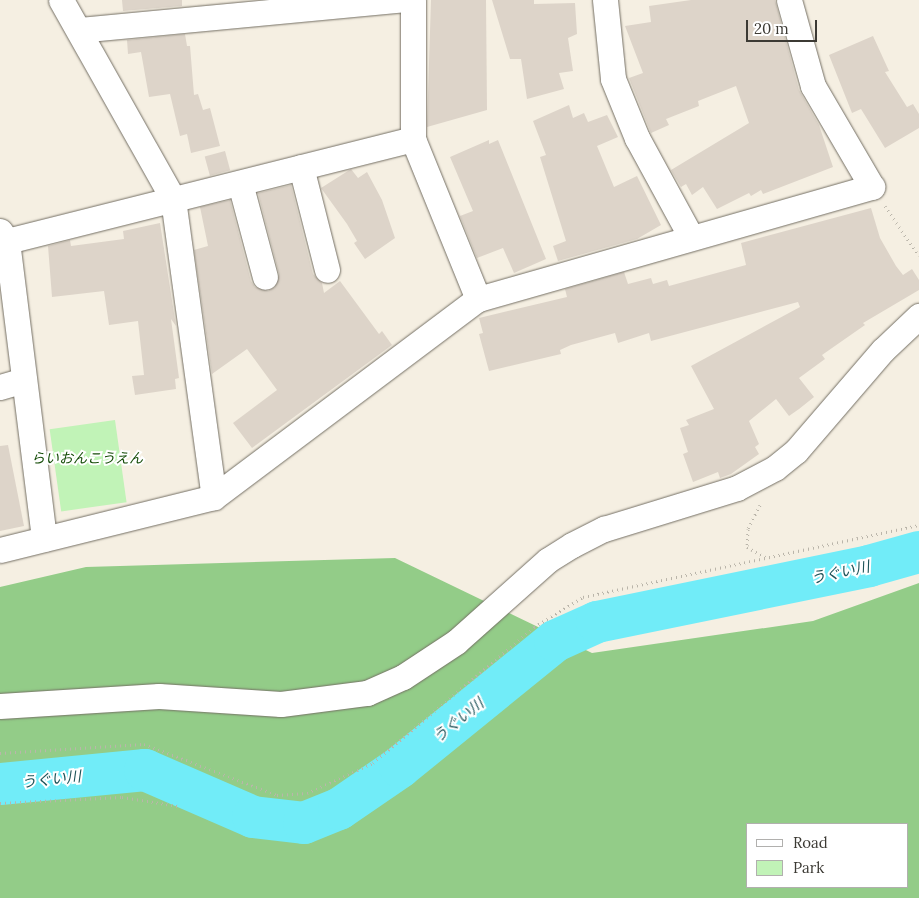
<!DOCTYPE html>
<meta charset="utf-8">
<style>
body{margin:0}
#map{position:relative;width:919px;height:898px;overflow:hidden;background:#f5efe2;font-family:Lora,"Noto Sans JP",serif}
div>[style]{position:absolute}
.green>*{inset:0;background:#c1f3b7;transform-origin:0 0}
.forest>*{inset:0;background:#93cc88}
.river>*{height:42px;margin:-21px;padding:0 21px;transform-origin:21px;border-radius:21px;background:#71ecf8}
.building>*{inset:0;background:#ddd4c9;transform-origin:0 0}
.path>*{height:3px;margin-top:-1.5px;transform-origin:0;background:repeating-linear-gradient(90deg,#bab5aa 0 1px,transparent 0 5px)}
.roads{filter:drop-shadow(0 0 1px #746f64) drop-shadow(0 0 1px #746f64)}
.minor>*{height:25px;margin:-12.5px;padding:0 12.5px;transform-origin:12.5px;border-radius:12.5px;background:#fff}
span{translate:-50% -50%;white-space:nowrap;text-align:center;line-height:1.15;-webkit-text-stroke:4px #fff;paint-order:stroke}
.park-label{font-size:14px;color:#144c07;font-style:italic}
.water-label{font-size:15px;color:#1e5459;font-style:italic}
.legend{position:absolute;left:746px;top:823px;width:162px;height:65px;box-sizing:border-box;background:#fff;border:1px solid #b1b0ae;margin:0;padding:6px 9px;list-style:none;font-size:15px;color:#3c3a34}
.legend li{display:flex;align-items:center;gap:10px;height:25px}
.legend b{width:25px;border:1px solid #b1b0ae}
.scale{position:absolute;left:746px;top:20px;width:71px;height:22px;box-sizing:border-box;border:2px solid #3c3a34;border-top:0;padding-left:6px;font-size:15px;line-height:18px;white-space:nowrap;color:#3c3a34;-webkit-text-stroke:4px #fff;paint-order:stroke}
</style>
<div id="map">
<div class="green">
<div style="left:115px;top:420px;width:83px;height:66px;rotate:82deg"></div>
</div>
<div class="forest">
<div style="clip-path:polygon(evenodd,395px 558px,592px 653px,813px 621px,919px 583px,919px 898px,0 898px,0 587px,86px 567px,395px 558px,748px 824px,908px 824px,908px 887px,748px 887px,748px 824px)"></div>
</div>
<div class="river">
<div style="left:0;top:784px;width:146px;rotate:-5.5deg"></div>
<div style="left:145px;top:770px;width:118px;rotate:23.5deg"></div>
<div style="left:253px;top:817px;width:51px;rotate:6.7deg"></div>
<div style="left:304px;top:823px;width:38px;rotate:-22deg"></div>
<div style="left:339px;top:809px;width:74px;rotate:-34.5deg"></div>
<div style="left:400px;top:767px;width:200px;rotate:-39.1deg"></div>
<div style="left:555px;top:641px;width:46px;rotate:-24.3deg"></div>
<div style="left:597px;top:622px;width:278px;rotate:-11.6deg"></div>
<div style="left:869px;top:566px;width:52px;rotate:-15.6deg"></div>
</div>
<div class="building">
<div style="clip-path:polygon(122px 0,182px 0,182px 6px,123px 11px)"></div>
<div style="clip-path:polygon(431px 0,486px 0,487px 110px,427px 127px)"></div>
<div style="clip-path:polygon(492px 0,534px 0,534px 4px,575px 3px,577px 34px,568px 38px,573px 71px,559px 73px,564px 89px,527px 99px,521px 59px,510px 59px)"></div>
<div style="clip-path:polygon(691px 0,775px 0,799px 90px,819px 125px,833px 167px,763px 194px,761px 190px,751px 196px,749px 193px,717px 209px,703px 187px,692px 195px,686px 184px,681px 187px,671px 170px,749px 123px,736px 86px,698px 101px,699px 106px,666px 119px,669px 125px,651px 133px,629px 78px,643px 73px,625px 26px,651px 22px,649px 6px)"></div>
<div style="clip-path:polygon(185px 34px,187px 46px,190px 46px,194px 95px,198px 94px,203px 110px,210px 108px,220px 146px,191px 153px,187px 134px,180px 136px,170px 94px,149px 97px,141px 52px,128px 54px,127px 40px)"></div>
<div style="clip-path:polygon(873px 36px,889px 71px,885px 72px,907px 107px,913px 104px,919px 114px,919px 128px,885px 148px,861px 109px,852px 113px,829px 55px)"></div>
<div style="clip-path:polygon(569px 105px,573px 118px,584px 113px,588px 122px,607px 115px,618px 137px,597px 146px,614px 187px,637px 176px,661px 225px,637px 239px,558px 261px,553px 246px,566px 241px,540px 157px,546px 155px,533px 121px)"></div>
<div style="clip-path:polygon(489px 140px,489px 144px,498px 140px,546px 259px,514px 273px,503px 248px,477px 258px,460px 216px,473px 211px,450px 157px)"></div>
<div style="left:225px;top:151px;width:20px;height:21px;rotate:75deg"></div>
<div style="clip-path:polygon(351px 169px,358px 178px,367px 172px,382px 200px,395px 238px,365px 259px,354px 243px,357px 241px,347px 224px,321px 188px)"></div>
<div style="clip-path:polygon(291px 185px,313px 274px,322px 283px,324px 293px,340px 281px,379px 334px,382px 331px,392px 345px,252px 448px,233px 423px,277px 390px,247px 349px,212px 374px,194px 250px,208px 246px,200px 207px,230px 200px,251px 281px,255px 287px,268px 291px,275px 287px,279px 274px,258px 193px)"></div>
<div style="clip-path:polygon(871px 208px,880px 238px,896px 266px,903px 275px,912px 269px,919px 280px,919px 290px,863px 323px,865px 325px,822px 355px,825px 359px,799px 378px,814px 397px,799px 409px,789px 416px,776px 399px,749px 421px,759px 444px,755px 447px,759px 454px,731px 474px,720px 478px,718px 472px,693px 482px,683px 454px,688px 452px,680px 428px,689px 425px,686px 420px,714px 409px,691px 366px,800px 307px,798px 302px,651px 341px,649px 333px,618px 343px,615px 333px,571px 345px,560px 350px,561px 354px,489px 371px,479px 334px,483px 333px,479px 318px,567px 297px,565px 289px,624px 272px,628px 284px,651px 278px,653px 284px,667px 280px,669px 286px,746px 265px,741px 243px)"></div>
<div style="clip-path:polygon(160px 223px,176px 326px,171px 319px,179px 378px,175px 379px,176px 389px,135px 395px,132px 376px,144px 375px,138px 321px,109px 325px,104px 291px,52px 297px,48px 246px,70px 240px,71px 246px,124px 239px,123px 231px)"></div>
<div style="clip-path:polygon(8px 445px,24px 526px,0 531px,0 446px)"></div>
</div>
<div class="path">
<div style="left:885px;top:206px;width:60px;rotate:55.8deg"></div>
<div style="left:760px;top:505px;width:27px;rotate:117deg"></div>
<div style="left:748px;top:529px;width:18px;rotate:93deg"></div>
<div style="left:747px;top:547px;width:23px;rotate:29deg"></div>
<div style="left:0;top:753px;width:144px;rotate:-3.6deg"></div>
<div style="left:144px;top:744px;width:142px;rotate:21deg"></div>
<div style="left:277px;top:795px;width:30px;rotate:-4deg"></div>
<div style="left:307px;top:793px;width:72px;rotate:-24.4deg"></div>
<div style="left:373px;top:763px;width:211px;rotate:-40.2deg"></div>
<div style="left:534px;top:627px;width:57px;rotate:-31.5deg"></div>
<div style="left:583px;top:597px;width:344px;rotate:-12.1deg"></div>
<div style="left:0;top:803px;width:122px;rotate:-2.8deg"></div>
<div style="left:122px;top:797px;width:57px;rotate:9.1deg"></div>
</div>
<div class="roads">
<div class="minor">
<div style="left:61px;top:0;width:228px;rotate:60.6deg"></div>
<div style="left:173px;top:199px;width:301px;rotate:82.2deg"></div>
<div style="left:413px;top:0;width:139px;rotate:90deg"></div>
<div style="left:413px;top:139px;width:173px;rotate:67.9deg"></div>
<div style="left:605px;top:0;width:79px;rotate:84.2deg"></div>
<div style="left:613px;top:79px;width:64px;rotate:67.9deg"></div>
<div style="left:637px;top:138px;width:113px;rotate:61.4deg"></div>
<div style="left:79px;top:30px;width:321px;rotate:-5.4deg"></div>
<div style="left:301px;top:167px;width:106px;rotate:75.8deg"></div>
<div style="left:240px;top:183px;width:97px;rotate:75.1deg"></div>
<div style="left:0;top:231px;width:12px;rotate:55deg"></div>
<div style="left:7px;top:241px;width:300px;rotate:82.9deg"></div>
<div style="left:7px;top:241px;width:419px;rotate:-14.1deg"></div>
<div style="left:0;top:387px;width:25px;rotate:-16deg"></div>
<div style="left:0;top:550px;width:220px;rotate:-13.9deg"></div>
<div style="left:214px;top:497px;width:330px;rotate:-36.9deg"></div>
<div style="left:478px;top:299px;width:410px;rotate:-15.9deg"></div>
<div style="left:872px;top:187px;width:117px;rotate:-120.3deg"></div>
<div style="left:813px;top:86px;width:89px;rotate:-105.6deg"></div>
<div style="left:0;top:706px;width:159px;rotate:-3.6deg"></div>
<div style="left:159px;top:696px;width:122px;rotate:3.8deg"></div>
<div style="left:281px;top:704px;width:87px;rotate:-7.3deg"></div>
<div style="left:367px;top:693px;width:39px;rotate:-24deg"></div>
<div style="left:403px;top:677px;width:64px;rotate:-33.4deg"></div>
<div style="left:456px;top:642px;width:123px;rotate:-41.7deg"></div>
<div style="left:548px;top:560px;width:28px;rotate:-32deg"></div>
<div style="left:572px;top:545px;width:36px;rotate:-27deg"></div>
<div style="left:604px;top:529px;width:139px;rotate:-17.1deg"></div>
<div style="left:737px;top:488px;width:43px;rotate:-27.8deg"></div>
<div style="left:775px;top:468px;width:27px;rotate:-39deg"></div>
<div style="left:796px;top:451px;width:133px;rotate:-49.3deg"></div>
<div style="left:883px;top:350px;width:50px;rotate:-43.4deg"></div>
</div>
</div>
<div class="park-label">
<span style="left:87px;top:458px">らいおんこうえん</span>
</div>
<div class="water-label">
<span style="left:840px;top:572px;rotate:-12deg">うぐい川</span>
<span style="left:458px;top:720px;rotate:-39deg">うぐい川</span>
<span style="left:51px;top:779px;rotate:-6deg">うぐい川</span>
</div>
<ul class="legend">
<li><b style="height:6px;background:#fff"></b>Road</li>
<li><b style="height:14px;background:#c1f3b7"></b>Park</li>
</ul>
<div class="scale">20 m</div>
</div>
